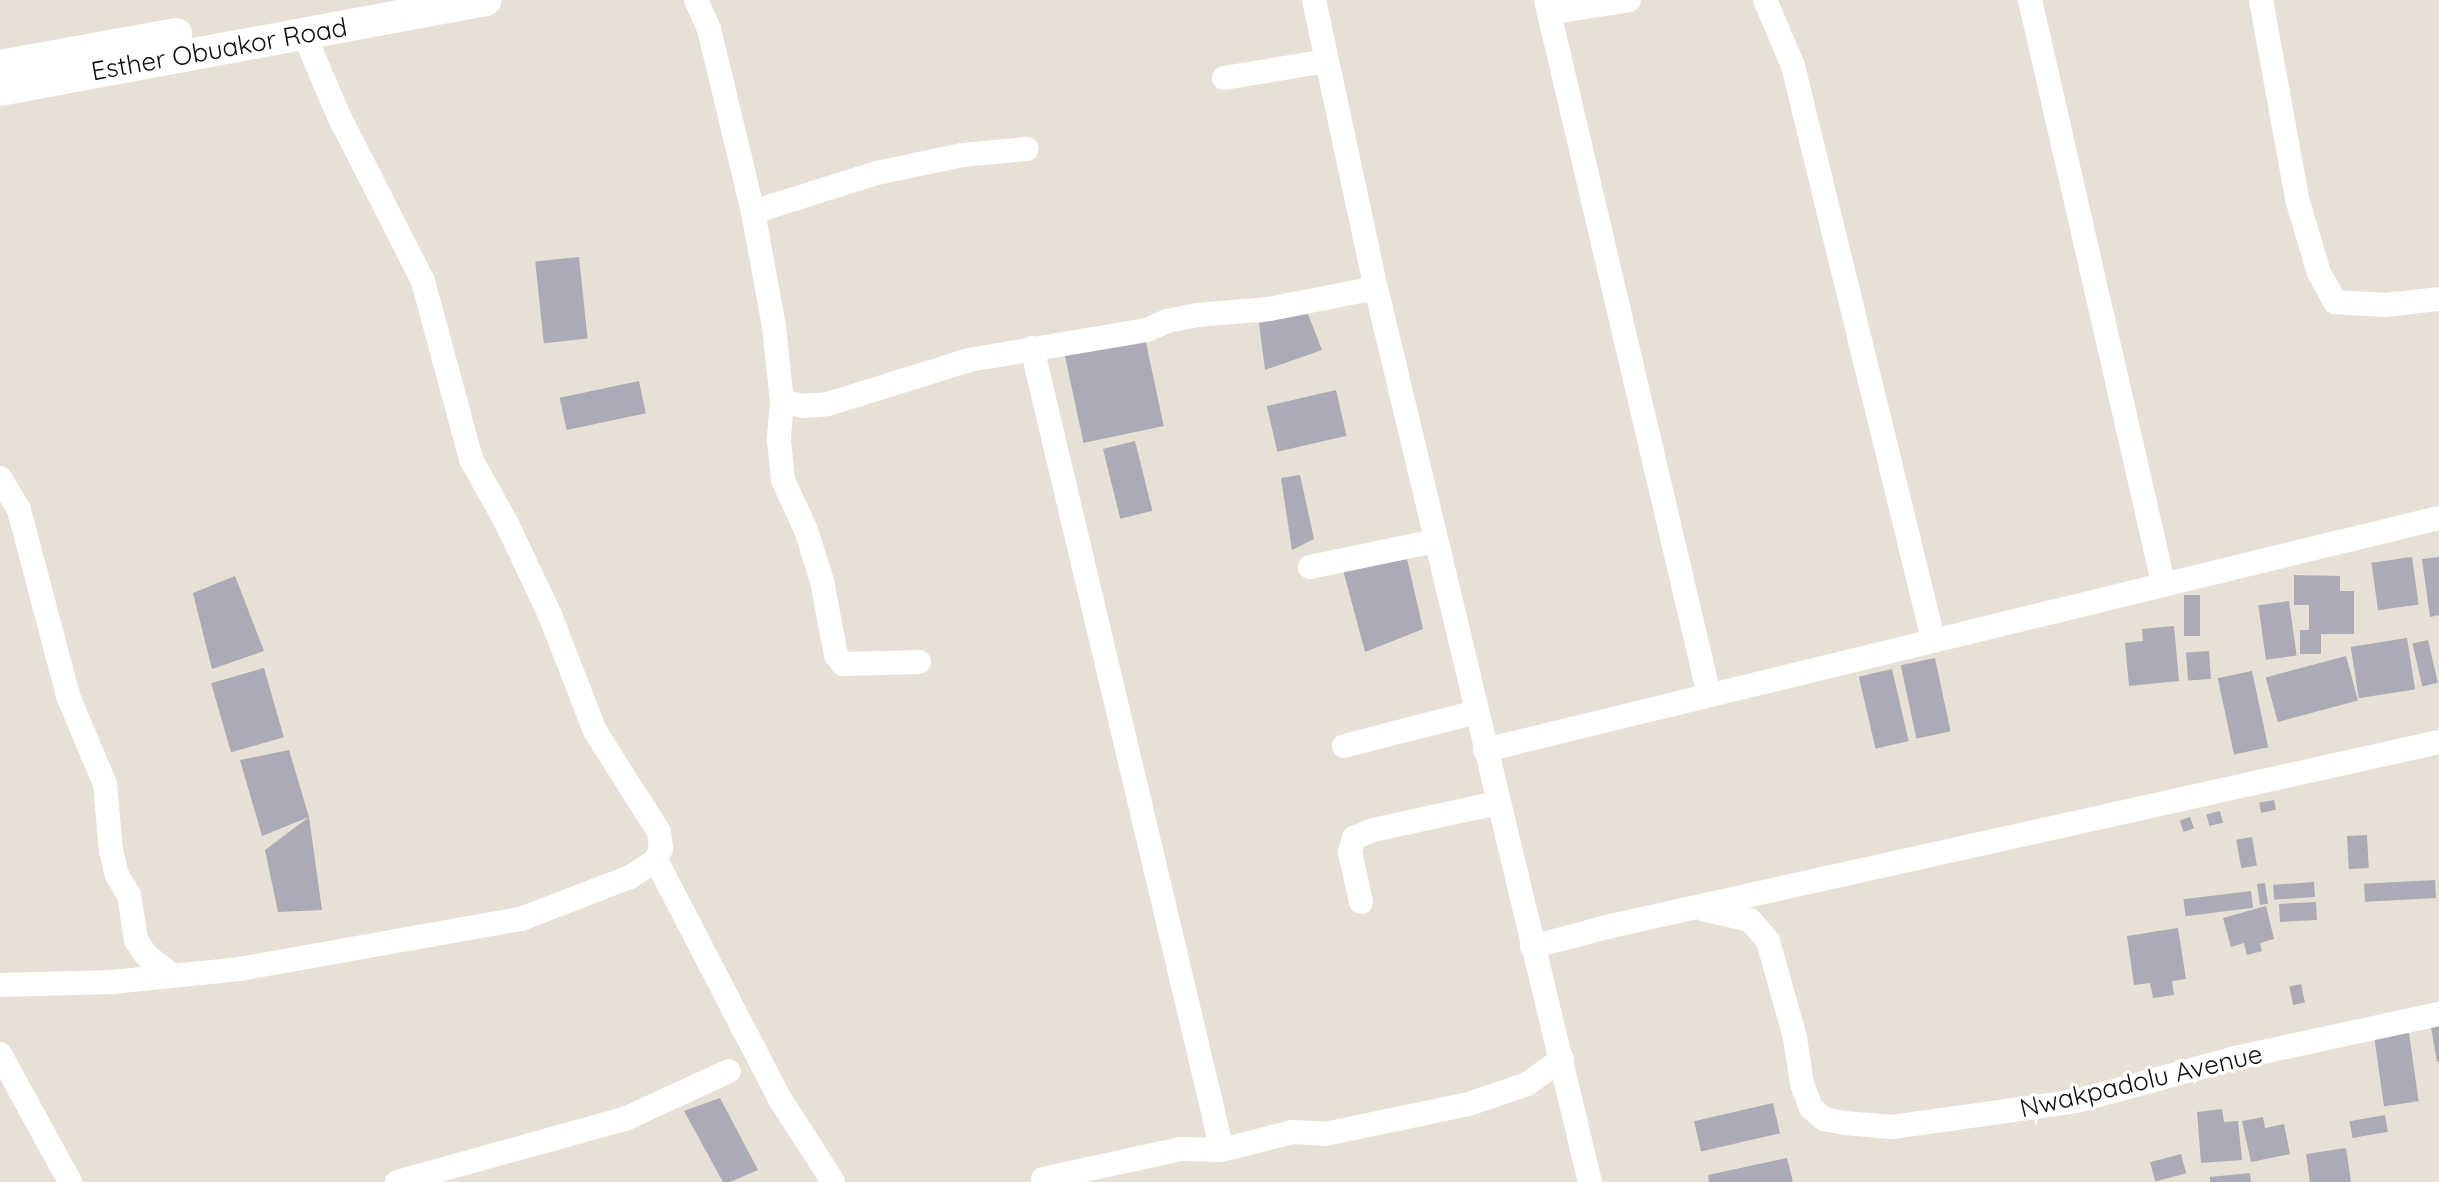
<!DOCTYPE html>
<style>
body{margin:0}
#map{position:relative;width:2439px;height:1182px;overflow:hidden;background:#e7e0d4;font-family:Quicksand,sans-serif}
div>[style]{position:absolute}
.building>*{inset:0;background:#abaab7;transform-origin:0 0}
.street>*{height:24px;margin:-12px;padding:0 12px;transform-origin:12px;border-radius:12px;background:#fff}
.secondary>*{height:32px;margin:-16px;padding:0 16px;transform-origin:16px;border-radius:16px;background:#fff}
span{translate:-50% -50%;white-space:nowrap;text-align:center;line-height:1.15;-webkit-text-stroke:7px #fff;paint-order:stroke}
.street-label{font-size:26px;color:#0e0c08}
</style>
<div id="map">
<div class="building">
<div style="left:579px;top:257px;width:82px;height:44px;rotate:84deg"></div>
<div style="clip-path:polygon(1308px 314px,1322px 350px,1265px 370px,1259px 323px)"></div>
<div style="left:1145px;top:338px;width:90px;height:82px;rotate:78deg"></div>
<div style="left:639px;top:381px;width:33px;height:81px;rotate:78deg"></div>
<div style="left:1336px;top:390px;width:47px;height:71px;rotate:77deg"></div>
<div style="left:1135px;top:441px;width:72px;height:33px;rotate:76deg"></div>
<div style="clip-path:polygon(1300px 475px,1314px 539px,1292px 550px,1281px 478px)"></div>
<div style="left:2412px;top:557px;width:48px;height:41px;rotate:82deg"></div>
<div style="clip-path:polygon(2439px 557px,2439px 615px,2430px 617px,2422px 559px)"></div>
<div style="clip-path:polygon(1407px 559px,1423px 629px,1365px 652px,1343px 570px)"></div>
<div style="clip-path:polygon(2294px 575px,2340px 576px,2340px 591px,2354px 591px,2354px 634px,2321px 634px,2321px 654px,2300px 654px,2300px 630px,2309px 630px,2309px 605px,2294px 605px)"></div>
<div style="clip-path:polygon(235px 576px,264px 651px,212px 669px,193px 593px)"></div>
<div style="left:2184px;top:595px;width:16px;height:41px"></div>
<div style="left:2289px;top:601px;width:55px;height:31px;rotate:82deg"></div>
<div style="clip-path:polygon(2174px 626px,2179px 681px,2129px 686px,2125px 643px,2143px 641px,2142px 629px)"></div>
<div style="left:2407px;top:638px;width:52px;height:57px;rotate:81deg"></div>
<div style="left:2428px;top:640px;width:44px;height:16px;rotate:77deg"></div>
<div style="left:2209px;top:651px;width:28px;height:23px;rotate:86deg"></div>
<div style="left:2346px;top:656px;width:46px;height:83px;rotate:75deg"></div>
<div style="left:1935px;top:658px;width:75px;height:35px;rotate:78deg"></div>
<div style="left:264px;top:668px;width:72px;height:55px;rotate:74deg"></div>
<div style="left:1892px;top:669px;width:74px;height:34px;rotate:77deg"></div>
<div style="left:2252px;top:671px;width:78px;height:35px;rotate:78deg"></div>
<div style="clip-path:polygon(289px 750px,309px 817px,322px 910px,278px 912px,265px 850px,309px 817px,262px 836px,240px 760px)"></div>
<div style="left:2274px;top:800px;width:10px;height:15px;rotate:79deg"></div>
<div style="left:2220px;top:811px;width:12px;height:14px;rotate:76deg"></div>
<div style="left:2190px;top:817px;width:12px;height:11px;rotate:70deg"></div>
<div style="left:2367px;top:835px;width:33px;height:20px;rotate:87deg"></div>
<div style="left:2252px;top:837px;width:29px;height:16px;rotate:80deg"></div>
<div style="left:2435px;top:880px;width:18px;height:71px;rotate:87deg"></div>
<div style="left:2314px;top:882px;width:15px;height:41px;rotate:86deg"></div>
<div style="left:2265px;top:883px;width:21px;height:8px;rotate:82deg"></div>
<div style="left:2251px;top:891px;width:17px;height:68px;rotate:83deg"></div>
<div style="left:2316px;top:902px;width:18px;height:37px;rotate:87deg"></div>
<div style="clip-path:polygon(2266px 906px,2274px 939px,2260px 943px,2262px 951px,2247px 955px,2244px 943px,2231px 947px,2223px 918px)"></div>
<div style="clip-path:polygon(2178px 928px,2186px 979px,2172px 981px,2174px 995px,2153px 998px,2150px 983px,2134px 985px,2127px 936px)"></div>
<div style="left:2301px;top:984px;width:19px;height:12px;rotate:78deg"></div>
<div style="clip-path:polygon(2439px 1026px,2439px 1062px,2437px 1062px,2431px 1027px)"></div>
<div style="left:2409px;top:1033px;width:69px;height:35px;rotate:82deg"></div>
<div style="clip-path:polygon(720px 1098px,758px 1170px,730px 1182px,723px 1182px,684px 1111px)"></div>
<div style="left:1773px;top:1103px;width:31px;height:81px;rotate:77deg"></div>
<div style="clip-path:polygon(2222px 1109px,2224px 1122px,2238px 1121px,2242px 1160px,2201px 1163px,2197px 1112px)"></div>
<div style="left:2385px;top:1115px;width:17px;height:36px;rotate:80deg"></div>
<div style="clip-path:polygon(2263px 1117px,2265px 1128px,2284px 1124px,2290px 1154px,2251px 1162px,2242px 1121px)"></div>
<div style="clip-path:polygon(2346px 1148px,2351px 1182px,2310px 1182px,2306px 1154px)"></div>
<div style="left:2181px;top:1154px;width:20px;height:32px;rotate:75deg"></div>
<div style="clip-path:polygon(1787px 1158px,1793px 1182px,1709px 1182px,1708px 1175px)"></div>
<div style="clip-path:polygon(2250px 1173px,2251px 1182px,2210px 1182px,2210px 1177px)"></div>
</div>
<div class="street">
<div style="left:696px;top:0;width:32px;rotate:66deg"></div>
<div style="left:709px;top:29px;width:188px;rotate:76.5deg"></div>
<div style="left:753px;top:212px;width:116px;rotate:79.6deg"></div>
<div style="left:774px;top:326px;width:76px;rotate:84deg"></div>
<div style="left:782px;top:402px;width:38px;rotate:95deg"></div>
<div style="left:779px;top:440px;width:40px;rotate:84.3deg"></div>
<div style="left:783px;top:480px;width:55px;rotate:65.3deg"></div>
<div style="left:806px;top:530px;width:53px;rotate:72.6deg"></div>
<div style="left:822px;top:581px;width:75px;rotate:79.3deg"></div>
<div style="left:836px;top:655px;width:11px;rotate:52deg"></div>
<div style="left:843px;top:664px;width:76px;rotate:-1.5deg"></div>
<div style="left:1314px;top:0;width:295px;rotate:77.9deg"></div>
<div style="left:1376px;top:288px;width:919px;rotate:76.54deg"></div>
<div style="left:1546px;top:0;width:714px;rotate:76.8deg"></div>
<div style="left:1765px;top:0;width:72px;rotate:67deg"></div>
<div style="left:1793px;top:66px;width:590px;rotate:76.27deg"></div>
<div style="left:2030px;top:0;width:597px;rotate:77.13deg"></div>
<div style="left:2261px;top:0;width:202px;rotate:79.7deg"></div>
<div style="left:2297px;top:199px;width:77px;rotate:73.4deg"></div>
<div style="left:2319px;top:273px;width:33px;rotate:61deg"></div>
<div style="left:2335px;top:302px;width:50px;rotate:3.4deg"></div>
<div style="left:2385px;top:305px;width:54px;rotate:-6.3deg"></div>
<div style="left:1549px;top:13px;width:81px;rotate:-9.2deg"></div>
<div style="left:1224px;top:78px;width:104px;rotate:-9.4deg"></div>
<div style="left:753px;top:212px;width:130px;rotate:-17.5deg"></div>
<div style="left:877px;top:173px;width:87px;rotate:-12deg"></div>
<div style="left:962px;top:155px;width:65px;rotate:-5.3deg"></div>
<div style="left:1032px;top:348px;width:824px;rotate:76.67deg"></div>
<div style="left:782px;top:402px;width:20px;rotate:11deg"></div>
<div style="left:802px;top:406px;width:26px;rotate:-4deg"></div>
<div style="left:828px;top:404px;width:148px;rotate:-17.3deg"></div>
<div style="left:969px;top:360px;width:181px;rotate:-9.6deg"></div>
<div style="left:1147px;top:330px;width:22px;rotate:-24deg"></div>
<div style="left:1167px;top:321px;width:31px;rotate:-11deg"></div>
<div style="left:1197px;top:315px;width:72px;rotate:-4.8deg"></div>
<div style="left:1269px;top:309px;width:109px;rotate:-11.1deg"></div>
<div style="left:0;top:478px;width:37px;rotate:59deg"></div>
<div style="left:19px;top:510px;width:192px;rotate:75.2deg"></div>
<div style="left:68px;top:696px;width:95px;rotate:67.2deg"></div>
<div style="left:105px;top:784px;width:67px;rotate:84.9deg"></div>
<div style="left:111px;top:851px;width:25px;rotate:76deg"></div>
<div style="left:117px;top:875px;width:23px;rotate:59deg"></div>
<div style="left:129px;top:895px;width:46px;rotate:81.2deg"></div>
<div style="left:136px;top:940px;width:18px;rotate:56deg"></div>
<div style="left:146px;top:955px;width:31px;rotate:38deg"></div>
<div style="left:1310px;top:567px;width:129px;rotate:-11.7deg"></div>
<div style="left:1344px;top:746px;width:136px;rotate:-14.4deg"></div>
<div style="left:1485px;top:750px;width:982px;rotate:-13.67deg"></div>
<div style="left:656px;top:860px;width:269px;rotate:62.6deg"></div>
<div style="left:780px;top:1099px;width:98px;rotate:57.4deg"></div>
<div style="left:1361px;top:902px;width:51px;rotate:-102.4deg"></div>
<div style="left:1350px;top:852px;width:15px;rotate:-74deg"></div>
<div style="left:1354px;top:838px;width:21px;rotate:-23deg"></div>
<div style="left:1373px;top:830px;width:127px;rotate:-12.3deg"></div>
<div style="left:1703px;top:909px;width:48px;rotate:13.2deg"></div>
<div style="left:1750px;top:920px;width:28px;rotate:49deg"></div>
<div style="left:1768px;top:941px;width:101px;rotate:74.4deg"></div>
<div style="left:1795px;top:1038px;width:47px;rotate:81.3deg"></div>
<div style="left:1802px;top:1084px;width:26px;rotate:69deg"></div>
<div style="left:1811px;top:1108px;width:17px;rotate:40deg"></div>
<div style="left:1824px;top:1119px;width:21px;rotate:11deg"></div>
<div style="left:1845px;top:1123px;width:47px;rotate:4.9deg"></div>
<div style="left:1892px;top:1127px;width:187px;rotate:-8deg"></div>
<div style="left:2077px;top:1101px;width:164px;rotate:-15.2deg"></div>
<div style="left:2235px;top:1058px;width:209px;rotate:-12.2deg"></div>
<div style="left:1532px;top:947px;width:82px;rotate:-14.9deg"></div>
<div style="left:1611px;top:926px;width:848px;rotate:-12.53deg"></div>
<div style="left:0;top:985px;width:112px;rotate:-1.5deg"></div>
<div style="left:112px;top:982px;width:128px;rotate:-5.8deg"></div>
<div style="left:239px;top:969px;width:286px;rotate:-10.1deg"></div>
<div style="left:521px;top:919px;width:117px;rotate:-21.1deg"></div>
<div style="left:630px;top:877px;width:31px;rotate:-33deg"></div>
<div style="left:656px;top:860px;width:13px;rotate:-67deg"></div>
<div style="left:661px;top:848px;width:16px;rotate:-97deg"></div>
<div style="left:659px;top:832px;width:120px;rotate:-122.4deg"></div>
<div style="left:595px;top:731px;width:124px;rotate:-111.2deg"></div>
<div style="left:550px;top:615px;width:101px;rotate:-115.3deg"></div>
<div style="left:507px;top:524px;width:74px;rotate:-119deg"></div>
<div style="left:471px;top:459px;width:184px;rotate:-105.1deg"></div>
<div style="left:423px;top:281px;width:187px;rotate:-117deg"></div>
<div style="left:338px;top:114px;width:89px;rotate:-113.1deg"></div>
<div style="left:0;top:1054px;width:146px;rotate:61.3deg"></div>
<div style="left:1043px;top:1179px;width:141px;rotate:-12.3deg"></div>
<div style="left:1181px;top:1149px;width:41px;rotate:1.4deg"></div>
<div style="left:1222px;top:1150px;width:72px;rotate:-14.4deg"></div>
<div style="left:1292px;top:1132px;width:33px;rotate:3deg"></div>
<div style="left:1325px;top:1134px;width:147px;rotate:-11.8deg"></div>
<div style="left:1469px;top:1104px;width:61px;rotate:-19deg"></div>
<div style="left:1527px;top:1084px;width:43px;rotate:-35.5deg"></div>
<div style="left:397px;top:1182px;width:239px;rotate:-15.5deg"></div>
<div style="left:627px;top:1118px;width:112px;rotate:-24.7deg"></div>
</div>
<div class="secondary">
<div style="left:0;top:66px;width:179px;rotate:-10.3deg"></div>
<div style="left:0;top:90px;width:494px;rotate:-10.5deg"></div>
</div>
<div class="street-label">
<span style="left:219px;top:49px;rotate:-10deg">Esther Obuakor Road</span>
<span style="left:2141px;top:1081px;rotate:-13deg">Nwakpadolu Avenue</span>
</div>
</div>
